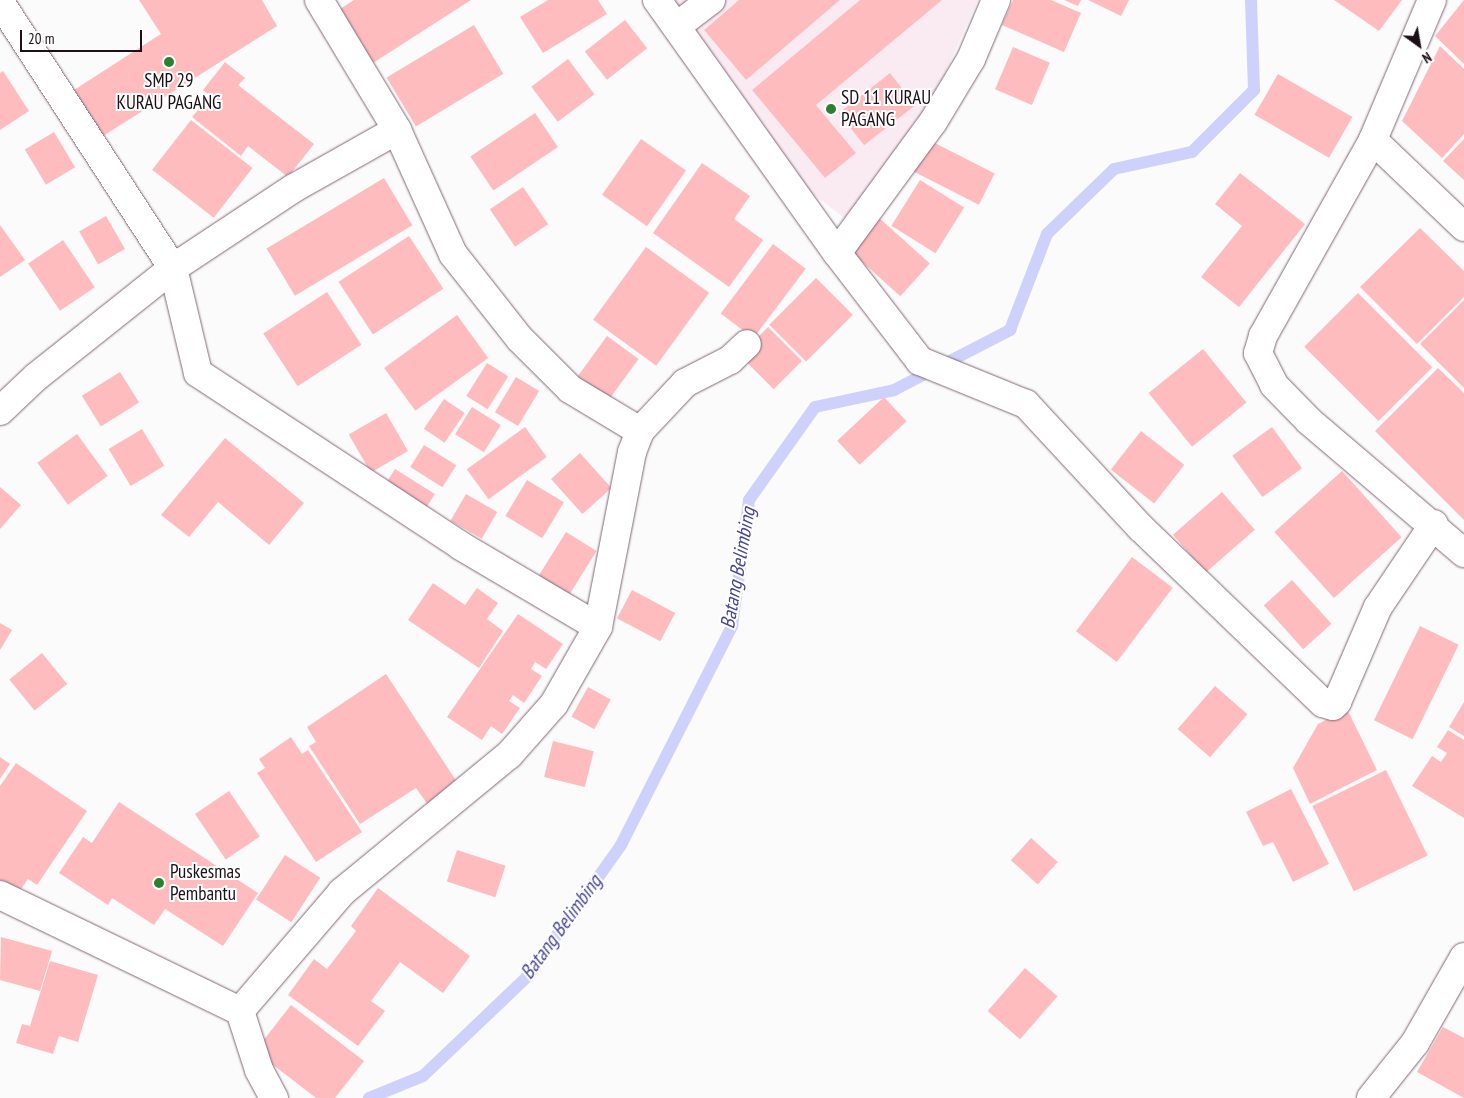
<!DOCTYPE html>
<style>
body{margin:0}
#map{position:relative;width:1464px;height:1098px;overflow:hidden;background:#fbfbfb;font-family:"PT Sans Narrow",sans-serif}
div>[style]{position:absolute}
.built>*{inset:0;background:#faebf3}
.stream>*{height:12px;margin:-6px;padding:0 6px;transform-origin:6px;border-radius:6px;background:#ced1fc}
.building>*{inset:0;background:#ffbcbe;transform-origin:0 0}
.roads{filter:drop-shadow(0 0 1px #816775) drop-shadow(0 0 1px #816775)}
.minor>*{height:28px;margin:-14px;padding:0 14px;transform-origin:14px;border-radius:14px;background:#fff}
.dots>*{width:14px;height:14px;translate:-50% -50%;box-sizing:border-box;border:2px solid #fff;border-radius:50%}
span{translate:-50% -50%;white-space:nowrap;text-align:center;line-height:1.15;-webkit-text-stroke:4px #fff;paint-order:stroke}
.poi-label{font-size:19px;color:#1a1016}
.left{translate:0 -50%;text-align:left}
.water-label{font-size:20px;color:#484595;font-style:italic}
.north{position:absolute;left:1394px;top:20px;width:50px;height:50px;-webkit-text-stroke:4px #fff;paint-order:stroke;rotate:148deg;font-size:14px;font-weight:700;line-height:20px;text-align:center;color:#1a1016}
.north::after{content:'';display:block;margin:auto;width:18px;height:22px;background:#1a1016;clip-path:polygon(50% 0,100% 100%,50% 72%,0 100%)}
.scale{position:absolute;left:20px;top:30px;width:122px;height:22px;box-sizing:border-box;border:2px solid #1a1016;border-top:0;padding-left:6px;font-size:15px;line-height:18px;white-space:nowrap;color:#1a1016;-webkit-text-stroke:4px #fff;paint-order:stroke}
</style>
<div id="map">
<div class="built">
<div style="clip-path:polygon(evenodd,666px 0,739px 0,704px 30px,746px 80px,840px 0,860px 0,752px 90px,825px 178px,856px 153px,816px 105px,942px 0,978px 0,938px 89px,851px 223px,809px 191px,666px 0,890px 73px,915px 105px,863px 145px,839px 112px,890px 73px)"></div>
</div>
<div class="stream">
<div style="left:369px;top:1098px;width:58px;rotate:-22.2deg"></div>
<div style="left:423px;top:1076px;width:144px;rotate:-43.6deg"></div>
<div style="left:527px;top:977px;width:162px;rotate:-54.5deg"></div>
<div style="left:621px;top:845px;width:246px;rotate:-63.1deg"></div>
<div style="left:732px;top:626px;width:127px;rotate:-82.3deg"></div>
<div style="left:749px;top:500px;width:114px;rotate:-54.6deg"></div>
<div style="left:815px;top:407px;width:81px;rotate:-12.1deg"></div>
<div style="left:894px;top:390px;width:131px;rotate:-27.3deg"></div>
<div style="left:1010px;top:330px;width:103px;rotate:-68.9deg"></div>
<div style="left:1047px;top:234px;width:93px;rotate:-44.1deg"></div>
<div style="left:1114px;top:169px;width:80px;rotate:-12.3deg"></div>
<div style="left:1192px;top:152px;width:88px;rotate:-45deg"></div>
<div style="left:1254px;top:90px;width:90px;rotate:-91.9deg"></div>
</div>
<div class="building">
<div style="clip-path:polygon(139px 0,262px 0,277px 26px,103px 136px,74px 90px,161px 34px)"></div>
<div style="clip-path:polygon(354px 0,471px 0,373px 63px,340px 9px)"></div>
<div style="clip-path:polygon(548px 0,598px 0,607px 14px,543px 53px,520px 17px)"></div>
<div style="clip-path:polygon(739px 0,840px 0,746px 80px,704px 30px)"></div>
<div style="clip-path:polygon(860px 0,942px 0,816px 105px,856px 153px,825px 178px,752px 90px)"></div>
<div style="clip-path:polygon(1013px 0,1051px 0,1081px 13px,1064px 52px,1002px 25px)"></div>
<div style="clip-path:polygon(1064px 0,1081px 0,1078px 6px)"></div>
<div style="clip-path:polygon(1088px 0,1129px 0,1121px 16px)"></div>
<div style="clip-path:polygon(1334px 0,1402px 0,1379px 31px)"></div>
<div style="clip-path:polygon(1464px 0,1464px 64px,1435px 36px)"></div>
<div style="left:625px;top:20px;width:36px;height:51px;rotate:52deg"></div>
<div style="left:474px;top:25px;width:57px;height:102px;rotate:59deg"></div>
<div style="clip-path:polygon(1440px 46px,1464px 69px,1464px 134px,1442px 158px,1402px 121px)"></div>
<div style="left:1013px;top:47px;width:40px;height:46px;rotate:23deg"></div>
<div style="left:568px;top:59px;width:44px;height:46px;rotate:53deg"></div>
<div style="clip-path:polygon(225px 62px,245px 78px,238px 85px,314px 144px,288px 177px,248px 146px,241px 156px,192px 117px,210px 96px,203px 90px)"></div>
<div style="clip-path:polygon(3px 71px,29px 111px,0 130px,0 73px)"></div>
<div style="left:890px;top:73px;width:41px;height:65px;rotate:52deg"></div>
<div style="left:1278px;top:74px;width:86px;height:47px;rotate:30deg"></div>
<div style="left:535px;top:113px;width:41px;height:78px;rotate:56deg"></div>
<div style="left:191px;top:120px;width:78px;height:63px;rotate:38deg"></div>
<div style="left:54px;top:132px;width:41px;height:34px;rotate:59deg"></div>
<div style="left:641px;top:139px;width:55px;height:68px;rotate:35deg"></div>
<div style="left:927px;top:139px;width:76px;height:35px;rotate:27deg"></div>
<div style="clip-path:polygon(1464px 139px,1464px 180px,1443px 161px)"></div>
<div style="clip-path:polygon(702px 163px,750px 196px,734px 219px,763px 240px,729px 287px,653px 233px)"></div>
<div style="clip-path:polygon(1240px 173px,1305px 224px,1239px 307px,1201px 277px,1242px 226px,1215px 204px)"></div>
<div style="left:384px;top:178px;width:55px;height:137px;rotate:59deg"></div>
<div style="left:920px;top:180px;width:52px;height:54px;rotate:32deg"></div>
<div style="left:523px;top:187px;width:45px;height:40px;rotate:56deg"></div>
<div style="left:106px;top:216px;width:38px;height:31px;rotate:60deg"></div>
<div style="left:877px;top:216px;width:71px;height:44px;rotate:42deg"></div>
<div style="clip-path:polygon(0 225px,25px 260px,0 277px)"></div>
<div style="clip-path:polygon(1420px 228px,1464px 271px,1464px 297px,1417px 344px,1360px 287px)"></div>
<div style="left:409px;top:236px;width:63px;height:84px;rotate:57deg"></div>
<div style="left:63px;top:240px;width:57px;height:42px;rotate:56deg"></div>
<div style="left:773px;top:244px;width:41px;height:87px;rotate:37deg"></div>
<div style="left:646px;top:247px;width:78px;height:90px;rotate:36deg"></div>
<div style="left:816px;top:278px;width:52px;height:66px;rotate:45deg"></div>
<div style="left:327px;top:292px;width:63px;height:76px;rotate:57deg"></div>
<div style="left:1358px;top:293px;width:105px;height:76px;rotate:45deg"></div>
<div style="clip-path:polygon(1464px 300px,1464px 388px,1420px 344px)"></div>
<div style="left:457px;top:315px;width:53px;height:90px;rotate:54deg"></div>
<div style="left:768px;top:327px;width:48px;height:40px;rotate:45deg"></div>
<div style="left:607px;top:336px;width:39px;height:50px;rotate:36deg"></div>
<div style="left:1203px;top:349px;width:69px;height:70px;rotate:51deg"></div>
<div style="left:487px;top:363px;width:25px;height:39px;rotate:32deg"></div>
<div style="clip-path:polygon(1438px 368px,1464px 393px,1464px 520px,1375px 431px)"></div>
<div style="left:120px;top:372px;width:36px;height:45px;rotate:58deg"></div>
<div style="left:516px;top:377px;width:27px;height:41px;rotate:31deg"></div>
<div style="left:884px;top:397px;width:33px;height:64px;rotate:47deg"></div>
<div style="left:444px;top:399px;width:25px;height:36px;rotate:34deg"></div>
<div style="left:472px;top:407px;width:34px;height:32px;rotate:32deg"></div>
<div style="left:386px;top:413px;width:44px;height:43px;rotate:60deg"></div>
<div style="left:525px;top:427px;width:37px;height:72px;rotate:54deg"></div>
<div style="left:1272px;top:427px;width:51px;height:49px;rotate:54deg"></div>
<div style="left:142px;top:429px;width:43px;height:39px;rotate:59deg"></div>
<div style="left:1141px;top:431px;width:55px;height:49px;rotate:38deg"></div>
<div style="left:77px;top:434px;width:52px;height:49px;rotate:54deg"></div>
<div style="clip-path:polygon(225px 438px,304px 503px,269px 545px,218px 502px,189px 537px,161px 515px)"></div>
<div style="left:424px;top:445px;width:38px;height:26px;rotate:32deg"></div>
<div style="left:580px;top:453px;width:47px;height:39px;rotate:48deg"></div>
<div style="left:395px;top:469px;width:47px;height:18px;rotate:32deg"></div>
<div style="left:1342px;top:471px;width:89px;height:91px;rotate:48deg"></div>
<div style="left:527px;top:480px;width:43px;height:42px;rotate:31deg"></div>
<div style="clip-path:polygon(0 487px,21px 505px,0 529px)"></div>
<div style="left:1222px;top:492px;width:50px;height:65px;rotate:49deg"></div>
<div style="left:466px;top:494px;width:36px;height:31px;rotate:30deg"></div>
<div style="left:566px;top:532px;width:36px;height:57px;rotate:32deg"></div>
<div style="left:1132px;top:557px;width:51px;height:93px;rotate:37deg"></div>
<div style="left:1292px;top:580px;width:59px;height:38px;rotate:48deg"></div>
<div style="clip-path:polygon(433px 583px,465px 605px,477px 588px,498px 603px,487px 619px,503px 631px,479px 668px,408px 620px)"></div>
<div style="left:632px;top:590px;width:49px;height:32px;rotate:28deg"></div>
<div style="clip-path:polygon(518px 614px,563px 644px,546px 669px,535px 662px,531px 669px,542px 676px,524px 703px,513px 695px,509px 701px,520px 708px,502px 734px,491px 726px,482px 740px,447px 717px)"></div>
<div style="clip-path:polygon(0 623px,12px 630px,0 650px)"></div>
<div style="left:1420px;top:626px;width:43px;height:105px;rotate:26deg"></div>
<div style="left:42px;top:653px;width:40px;height:42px;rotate:51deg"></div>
<div style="clip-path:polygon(386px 674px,459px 785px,428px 805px,416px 788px,360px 824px,309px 746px,316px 742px,307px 727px)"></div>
<div style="left:1215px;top:686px;width:43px;height:57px;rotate:41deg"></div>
<div style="left:588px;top:687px;width:26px;height:34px;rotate:29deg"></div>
<div style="clip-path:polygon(1464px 702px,1464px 736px,1449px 727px)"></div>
<div style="clip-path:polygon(1347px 709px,1377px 770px,1310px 804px,1293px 768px,1318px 724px)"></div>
<div style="clip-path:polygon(1448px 730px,1464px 740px,1464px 818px,1412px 786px,1432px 756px,1441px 762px,1447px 753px,1437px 747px)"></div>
<div style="clip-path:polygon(291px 737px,302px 754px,308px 750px,362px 832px,316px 862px,257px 773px,265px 768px,259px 759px)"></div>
<div style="left:553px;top:741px;width:42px;height:37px;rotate:14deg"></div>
<div style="clip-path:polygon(0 757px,10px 764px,0 779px)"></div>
<div style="clip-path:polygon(16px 763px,87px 811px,37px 885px,28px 879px,16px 896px,0 885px,0 786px)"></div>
<div style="left:1386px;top:770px;width:95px;height:82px;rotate:64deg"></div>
<div style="clip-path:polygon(1291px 789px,1329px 864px,1293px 882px,1273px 842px,1263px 846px,1246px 812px)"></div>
<div style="left:229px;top:791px;width:55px;height:41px;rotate:56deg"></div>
<div style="clip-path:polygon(119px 802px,258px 893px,223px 946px,165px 909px,154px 925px,112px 898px,108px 905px,59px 873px,83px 837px,92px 843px)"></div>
<div style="left:1031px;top:838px;width:36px;height:30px;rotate:42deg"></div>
<div style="left:457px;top:850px;width:51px;height:33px;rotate:18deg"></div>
<div style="left:285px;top:855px;width:42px;height:53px;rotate:33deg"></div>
<div style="clip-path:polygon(378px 888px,470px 956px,443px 993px,400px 962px,371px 1001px,385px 1011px,358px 1046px,288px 995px,314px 959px,327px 969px,356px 931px,351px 926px)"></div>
<div style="clip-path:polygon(1px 937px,52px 951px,40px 991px,0 980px)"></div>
<div style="clip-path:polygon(50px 961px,98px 975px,78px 1042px,59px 1036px,53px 1054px,16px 1043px,22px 1024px,30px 1026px)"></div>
<div style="left:1025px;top:968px;width:43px;height:57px;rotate:41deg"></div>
<div style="clip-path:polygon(291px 1005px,364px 1061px,335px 1098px,316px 1098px,255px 1051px)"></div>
<div style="clip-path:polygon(1443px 1027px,1464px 1038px,1464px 1098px,1417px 1072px)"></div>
</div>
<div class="roads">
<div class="minor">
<div style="left:319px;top:0;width:152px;rotate:59deg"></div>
<div style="left:397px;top:130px;width:136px;rotate:65.7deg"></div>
<div style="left:453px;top:254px;width:108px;rotate:51.8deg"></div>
<div style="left:520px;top:339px;width:71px;rotate:45deg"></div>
<div style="left:570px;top:389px;width:82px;rotate:31deg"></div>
<div style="left:640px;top:431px;width:66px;rotate:-46.8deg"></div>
<div style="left:685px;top:383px;width:51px;rotate:-27.1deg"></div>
<div style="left:730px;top:360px;width:23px;rotate:-43deg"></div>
<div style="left:657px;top:0;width:310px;rotate:54.6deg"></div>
<div style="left:837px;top:253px;width:136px;rotate:52.5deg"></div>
<div style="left:920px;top:361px;width:114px;rotate:22.1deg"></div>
<div style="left:1026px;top:404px;width:168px;rotate:47.2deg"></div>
<div style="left:1140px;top:527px;width:254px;rotate:43.9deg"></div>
<div style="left:1323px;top:703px;width:10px;rotate:17deg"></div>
<div style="left:1333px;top:706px;width:6px;rotate:-45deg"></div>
<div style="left:1337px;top:702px;width:103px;rotate:-66.7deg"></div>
<div style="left:1378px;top:607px;width:100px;rotate:-56deg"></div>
<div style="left:1432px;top:0;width:152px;rotate:112.9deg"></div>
<div style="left:1373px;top:140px;width:225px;rotate:119.3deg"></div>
<div style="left:1263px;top:336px;width:18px;rotate:106deg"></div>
<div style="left:1258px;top:353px;width:36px;rotate:63deg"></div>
<div style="left:1274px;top:385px;width:50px;rotate:45.8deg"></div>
<div style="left:1309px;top:421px;width:204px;rotate:40.4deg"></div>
<div style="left:0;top:2px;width:317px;rotate:57deg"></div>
<div style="left:173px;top:268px;width:145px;rotate:-33.5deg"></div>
<div style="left:294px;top:188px;width:118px;rotate:-29.4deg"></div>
<div style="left:677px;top:26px;width:43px;rotate:-37.4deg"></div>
<div style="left:1373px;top:140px;width:126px;rotate:43.7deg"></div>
<div style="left:837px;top:253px;width:162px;rotate:-53.8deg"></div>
<div style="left:933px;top:122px;width:74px;rotate:-58.9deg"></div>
<div style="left:971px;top:59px;width:64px;rotate:-67deg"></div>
<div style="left:0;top:411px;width:50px;rotate:-43.4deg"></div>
<div style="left:36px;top:377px;width:175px;rotate:-38.5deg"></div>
<div style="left:173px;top:268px;width:108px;rotate:76.6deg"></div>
<div style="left:198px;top:373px;width:315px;rotate:33.3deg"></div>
<div style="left:461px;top:546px;width:159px;rotate:30.6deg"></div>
<div style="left:0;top:895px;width:267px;rotate:25.8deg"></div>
<div style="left:240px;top:1011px;width:62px;rotate:72.1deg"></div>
<div style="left:259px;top:1070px;width:32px;rotate:62deg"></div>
<div style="left:240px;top:1011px;width:157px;rotate:-49.4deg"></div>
<div style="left:342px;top:892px;width:216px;rotate:-39.4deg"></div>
<div style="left:509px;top:755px;width:68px;rotate:-48.6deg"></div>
<div style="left:554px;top:704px;width:89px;rotate:-60.3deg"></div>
<div style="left:598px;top:627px;width:178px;rotate:-79deg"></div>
<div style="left:632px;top:452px;width:22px;rotate:-69deg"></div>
<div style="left:1371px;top:1098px;width:70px;rotate:-51.3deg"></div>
<div style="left:1415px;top:1043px;width:99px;rotate:-60.3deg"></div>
</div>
</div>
<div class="dots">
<div style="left:169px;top:62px;background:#2a8231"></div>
<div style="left:831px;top:109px;background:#2a8231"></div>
<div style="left:159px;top:883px;background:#2a8231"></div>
</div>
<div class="poi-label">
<span style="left:169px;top:92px">SMP 29<br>KURAU PAGANG</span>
<span class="left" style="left:841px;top:109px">SD 11 KURAU<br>PAGANG</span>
<span class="left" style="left:170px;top:883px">Puskesmas<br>Pembantu</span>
</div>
<div class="water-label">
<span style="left:738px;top:568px;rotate:-80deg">Batang Belimbing</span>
<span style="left:561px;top:927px;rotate:-54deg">Batang Belimbing</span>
</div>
<div class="north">N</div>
<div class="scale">20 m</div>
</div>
